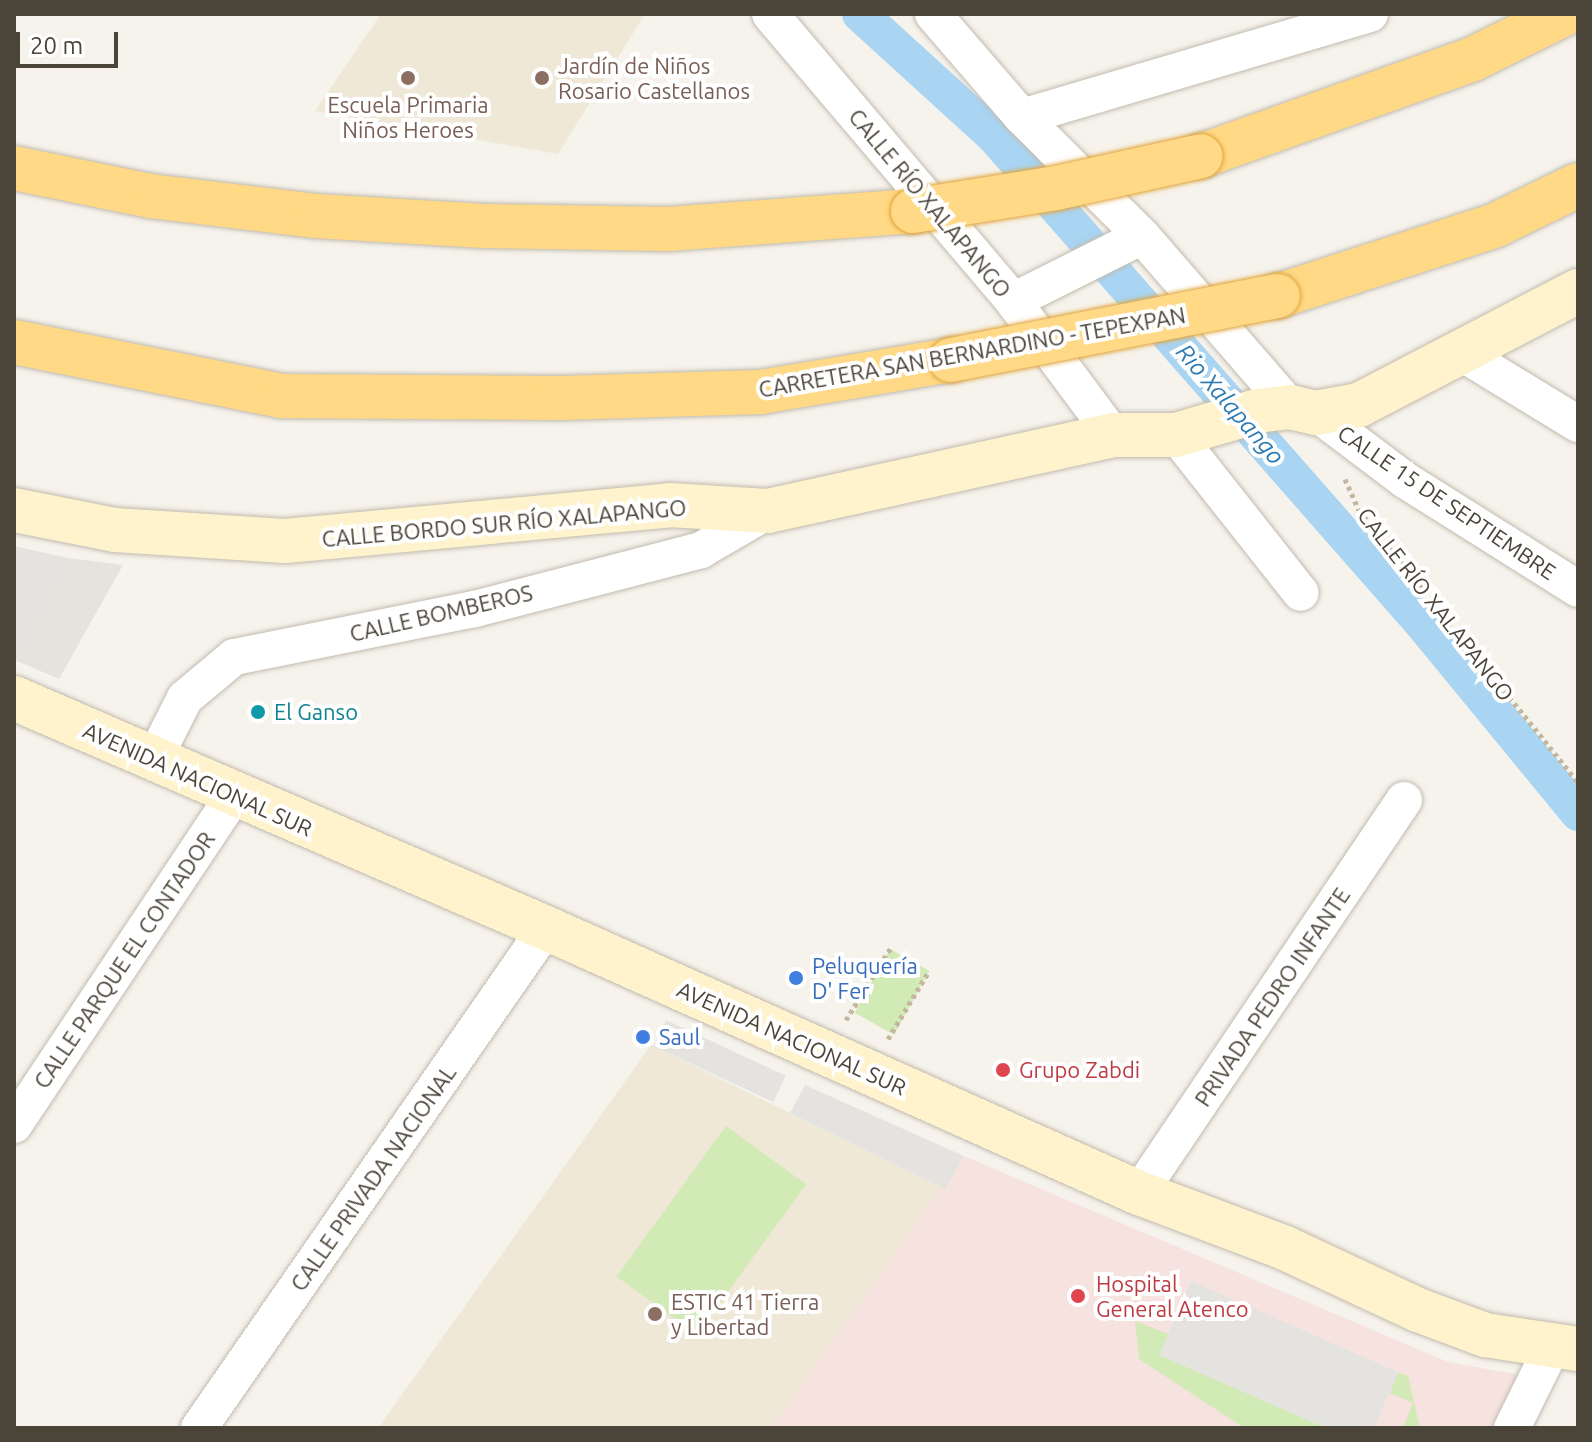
<!DOCTYPE html>
<meta charset="utf-8">
<style>
body{margin:0}
#map{position:relative;width:1592px;height:1442px;overflow:hidden;background:#f6f3ec;font-family:Ubuntu,sans-serif}
div>[style]{position:absolute}
.industrial>*{inset:0;background:#e6e2dd}
.education>*{inset:0;background:#efe8d6}
.medical>*{inset:0;background:#f6e3e0}
.green>*{inset:0;background:#d2eab5;transform-origin:0 0}
.parking>*{inset:0;background:#e5e3e0;transform-origin:0 0}
.canal>*{height:36px;margin:-18px;padding:0 18px;transform-origin:18px;border-radius:18px;background:#a9d4f2}
.path>*{height:5px;margin-top:-2.5px;transform-origin:0;background:repeating-linear-gradient(90deg,#c4b79f 0 4px,transparent 0 8px)}
.roads{filter:drop-shadow(0 0 2px #c2bbae) drop-shadow(0 0 2px #c2bbae)}
.minor>*{height:36px;margin:-18px;padding:0 18px;transform-origin:18px;border-radius:18px;background:#fff}
.secondary>*{height:44px;margin:-22px;padding:0 22px;transform-origin:22px;border-radius:22px;background:#fff3cd}
.trunk>*{height:44px;margin:-22px;padding:0 22px;transform-origin:22px;border-radius:22px;background:#ffd985}
.bridges{filter:drop-shadow(0 0 2px #e0a43c) drop-shadow(0 0 2px #e0a43c)}
.trunk-bridge>*{height:44px;margin:-22px;padding:0 22px;transform-origin:22px;border-radius:22px;background:#ffd985}
.dots>*{width:22px;height:22px;translate:-50% -50%;box-sizing:border-box;border:4px solid #fff;border-radius:50%}
span{translate:-50% -50%;white-space:nowrap;text-align:center;line-height:1.15;-webkit-text-stroke:8px #fff;paint-order:stroke}
.education-label{font-size:22px;color:#785e54}
.left{translate:0 -50%;text-align:left}
.street-label{font-size:22px;color:#4b4439}
.culture-label{font-size:22px;color:#0d838f}
.shop-label{font-size:22px;color:#366cbe}
.health-label{font-size:22px;color:#be3a42}
.water-label{font-size:24px;color:#2e7ab2;font-style:italic}
.frame{position:absolute;inset:0;border:16px solid #4b4439;pointer-events:none}
.scale{position:absolute;left:16px;top:32px;width:102px;height:36px;box-sizing:border-box;border:4px solid #4b4439;border-top:0;padding-left:10px;font-size:24px;line-height:28px;white-space:nowrap;color:#4b4439;-webkit-text-stroke:6px #fff;paint-order:stroke}
</style>
<div id="map">
<div class="industrial">
<div style="clip-path:polygon(68px 558px,123px 565px,59px 679px,17px 661px)"></div>
</div>
<div class="education">
<div style="clip-path:polygon(381px 14px,645px 14px,558px 154px,315px 111px)"></div>
<div style="clip-path:polygon(651px 1045px,945px 1189px,771px 1428px,378px 1428px)"></div>
</div>
<div class="medical">
<div style="clip-path:polygon(964px 1156px,1448px 1362px,1526px 1376px,1495px 1428px,771px 1428px)"></div>
</div>
<div class="green">
<div style="left:890px;top:949px;width:45px;height:73px;rotate:29deg"></div>
<div style="left:726px;top:1126px;width:99px;height:186px;rotate:36deg"></div>
<div style="clip-path:polygon(1135px 1321px,1168px 1334px,1160px 1355px,1326px 1428px,1244px 1428px,1139px 1359px)"></div>
<div style="clip-path:polygon(1398px 1372px,1408px 1376px,1420px 1428px,1403px 1428px,1413px 1403px,1390px 1393px)"></div>
</div>
<div class="parking">
<div style="clip-path:polygon(14px 546px,68px 558px,17px 661px,14px 659px)"></div>
<div style="left:666px;top:1020px;width:132px;height:29px;rotate:25deg"></div>
<div style="clip-path:polygon(805px 1085px,964px 1156px,945px 1189px,790px 1113px)"></div>
<div style="clip-path:polygon(1191px 1281px,1398px 1372px,1374px 1428px,1326px 1428px,1159px 1355px)"></div>
</div>
<div class="canal">
<div style="left:860px;top:14px;width:183px;rotate:42.3deg"></div>
<div style="left:995px;top:137px;width:647px;rotate:48.7deg"></div>
<div style="left:1422px;top:623px;width:246px;rotate:50.6deg"></div>
</div>
<div class="path">
<div style="left:1345px;top:479px;width:34px;rotate:66deg"></div>
<div style="left:1359px;top:510px;width:349px;rotate:51.2deg"></div>
<div style="left:846px;top:1020px;width:84px;rotate:-58.2deg"></div>
<div style="left:888px;top:1039px;width:79px;rotate:-58.9deg"></div>
</div>
<div class="roads">
<div class="minor">
<div style="left:770px;top:14px;width:376px;rotate:49.7deg"></div>
<div style="left:1013px;top:301px;width:167px;rotate:53.3deg"></div>
<div style="left:933px;top:14px;width:136px;rotate:49.2deg"></div>
<div style="left:1022px;top:117px;width:169px;rotate:44.8deg"></div>
<div style="left:1142px;top:236px;width:226px;rotate:49.1deg"></div>
<div style="left:1022px;top:117px;width:363px;rotate:-16.5deg"></div>
<div style="left:1013px;top:301px;width:144px;rotate:-26.7deg"></div>
<div style="left:1460px;top:352px;width:138px;rotate:31.4deg"></div>
<div style="left:1316px;top:413px;width:111px;rotate:37deg"></div>
<div style="left:1405px;top:480px;width:204px;rotate:32.2deg"></div>
<div style="left:1176px;top:435px;width:201px;rotate:51.7deg"></div>
<div style="left:154px;top:759px;width:68px;rotate:-63.1deg"></div>
<div style="left:185px;top:698px;width:64px;rotate:-39.9deg"></div>
<div style="left:234px;top:657px;width:246px;rotate:-11.3deg"></div>
<div style="left:475px;top:609px;width:234px;rotate:-14.6deg"></div>
<div style="left:701px;top:550px;width:78px;rotate:-30.2deg"></div>
<div style="left:14px;top:1125px;width:397px;rotate:-56.3deg"></div>
<div style="left:1139px;top:1193px;width:474px;rotate:-56deg"></div>
<div style="left:199px;top:1428px;width:609px;rotate:-55.24deg"></div>
<div style="left:1512px;top:1428px;width:90px;rotate:-63.7deg"></div>
</div>
<div class="secondary">
<div style="left:14px;top:510px;width:103px;rotate:11.2deg"></div>
<div style="left:115px;top:530px;width:170px;rotate:3.7deg"></div>
<div style="left:285px;top:541px;width:387px;rotate:-5.3deg"></div>
<div style="left:670px;top:505px;width:98px;rotate:3.5deg"></div>
<div style="left:768px;top:511px;width:353px;rotate:-12.4deg"></div>
<div style="left:1113px;top:435px;width:63px"></div>
<div style="left:1176px;top:435px;width:84px;rotate:-16.5deg"></div>
<div style="left:1257px;top:411px;width:33px;rotate:-7deg"></div>
<div style="left:1290px;top:407px;width:27px;rotate:13deg"></div>
<div style="left:1316px;top:413px;width:44px;rotate:-10.5deg"></div>
<div style="left:1359px;top:405px;width:247px;rotate:-27.5deg"></div>
<div style="left:14px;top:698px;width:580px;rotate:23.38deg"></div>
<div style="left:546px;top:928px;width:650px;rotate:24.08deg"></div>
<div style="left:1139px;top:1193px;width:156px;rotate:20.6deg"></div>
<div style="left:1285px;top:1248px;width:147px;rotate:25deg"></div>
<div style="left:1418px;top:1310px;width:72px;rotate:20.5deg"></div>
<div style="left:1485px;top:1335px;width:94px;rotate:8.6deg"></div>
</div>
<div class="trunk">
<div style="left:1201px;top:156px;width:289px;rotate:-19.6deg"></div>
<div style="left:1473px;top:59px;width:102px;rotate:-26.3deg"></div>
<div style="left:14px;top:168px;width:139px;rotate:11.6deg"></div>
<div style="left:150px;top:196px;width:166px;rotate:6.9deg"></div>
<div style="left:315px;top:216px;width:169px;rotate:3.4deg"></div>
<div style="left:484px;top:226px;width:184px;rotate:0.9deg"></div>
<div style="left:668px;top:229px;width:246px;rotate:-4.2deg"></div>
<div style="left:1278px;top:296px;width:229px;rotate:-18deg"></div>
<div style="left:1496px;top:225px;width:91px;rotate:-26deg"></div>
<div style="left:14px;top:342px;width:272px;rotate:11.4deg"></div>
<div style="left:281px;top:396px;width:280px;rotate:0.4deg"></div>
<div style="left:561px;top:398px;width:200px;rotate:-1.7deg"></div>
<div style="left:761px;top:392px;width:193px;rotate:-9.6deg"></div>
</div>
</div>
<div class="bridges">
<div class="trunk-bridge">
<div style="left:913px;top:211px;width:145px;rotate:-9.1deg"></div>
<div style="left:1056px;top:188px;width:148px;rotate:-12.4deg"></div>
<div style="left:951px;top:360px;width:333px;rotate:-11.1deg"></div>
</div>
</div>
<div class="dots">
<div style="left:408px;top:78px;background:#8d6e63"></div>
<div style="left:542px;top:78px;background:#8d6e63"></div>
<div style="left:258px;top:712px;background:#0f9aa8"></div>
<div style="left:796px;top:978px;background:#3f7fe0"></div>
<div style="left:643px;top:1037px;background:#3f7fe0"></div>
<div style="left:1003px;top:1070px;background:#e0444e"></div>
<div style="left:1078px;top:1296px;background:#e0444e"></div>
<div style="left:655px;top:1314px;background:#8d6e63"></div>
</div>
<div class="education-label">
<span class="left" style="left:558px;top:78px">Jardín de Niños<br>Rosario Castellanos</span>
<span style="left:408px;top:117px">Escuela Primaria<br>Niños Heroes</span>
<span class="left" style="left:671px;top:1314px">ESTIC 41 Tierra<br>y Libertad</span>
</div>
<div class="street-label">
<span style="left:930px;top:203px;rotate:50deg">CALLE RÍO XALAPANGO</span>
<span style="left:972px;top:352px;rotate:-10deg">CARRETERA SAN BERNARDINO - TEPEXPAN</span>
<span style="left:1447px;top:502px;rotate:34deg">CALLE 15 DE SEPTIEMBRE</span>
<span style="left:504px;top:523px;rotate:-5deg">CALLE BORDO SUR RÍO XALAPANGO</span>
<span style="left:1436px;top:604px;rotate:52deg">CALLE RÍO XALAPANGO</span>
<span style="left:441px;top:613px;rotate:-13deg">CALLE BOMBEROS</span>
<span style="left:198px;top:779px;rotate:24deg">AVENIDA NACIONAL SUR</span>
<span style="left:124px;top:960px;rotate:-56deg">CALLE PARQUE EL CONTADOR</span>
<span style="left:1272px;top:997px;rotate:-56deg">PRIVADA PEDRO INFANTE</span>
<span style="left:792px;top:1038px;rotate:24deg">AVENIDA NACIONAL SUR</span>
<span style="left:373px;top:1178px;rotate:-55deg">CALLE PRIVADA NACIONAL</span>
</div>
<div class="culture-label">
<span class="left" style="left:274px;top:712px">El Ganso</span>
</div>
<div class="shop-label">
<span class="left" style="left:812px;top:978px">Peluquería<br>D' Fer</span>
<span class="left" style="left:659px;top:1037px">Saul</span>
</div>
<div class="health-label">
<span class="left" style="left:1019px;top:1070px">Grupo Zabdi</span>
<span class="left" style="left:1096px;top:1296px">Hospital<br>General Atenco</span>
</div>
<div class="water-label">
<span style="left:1230px;top:404px;rotate:49deg">Rio Xalapango</span>
</div>
<div class="frame"></div>
<div class="scale">20 m</div>
</div>
